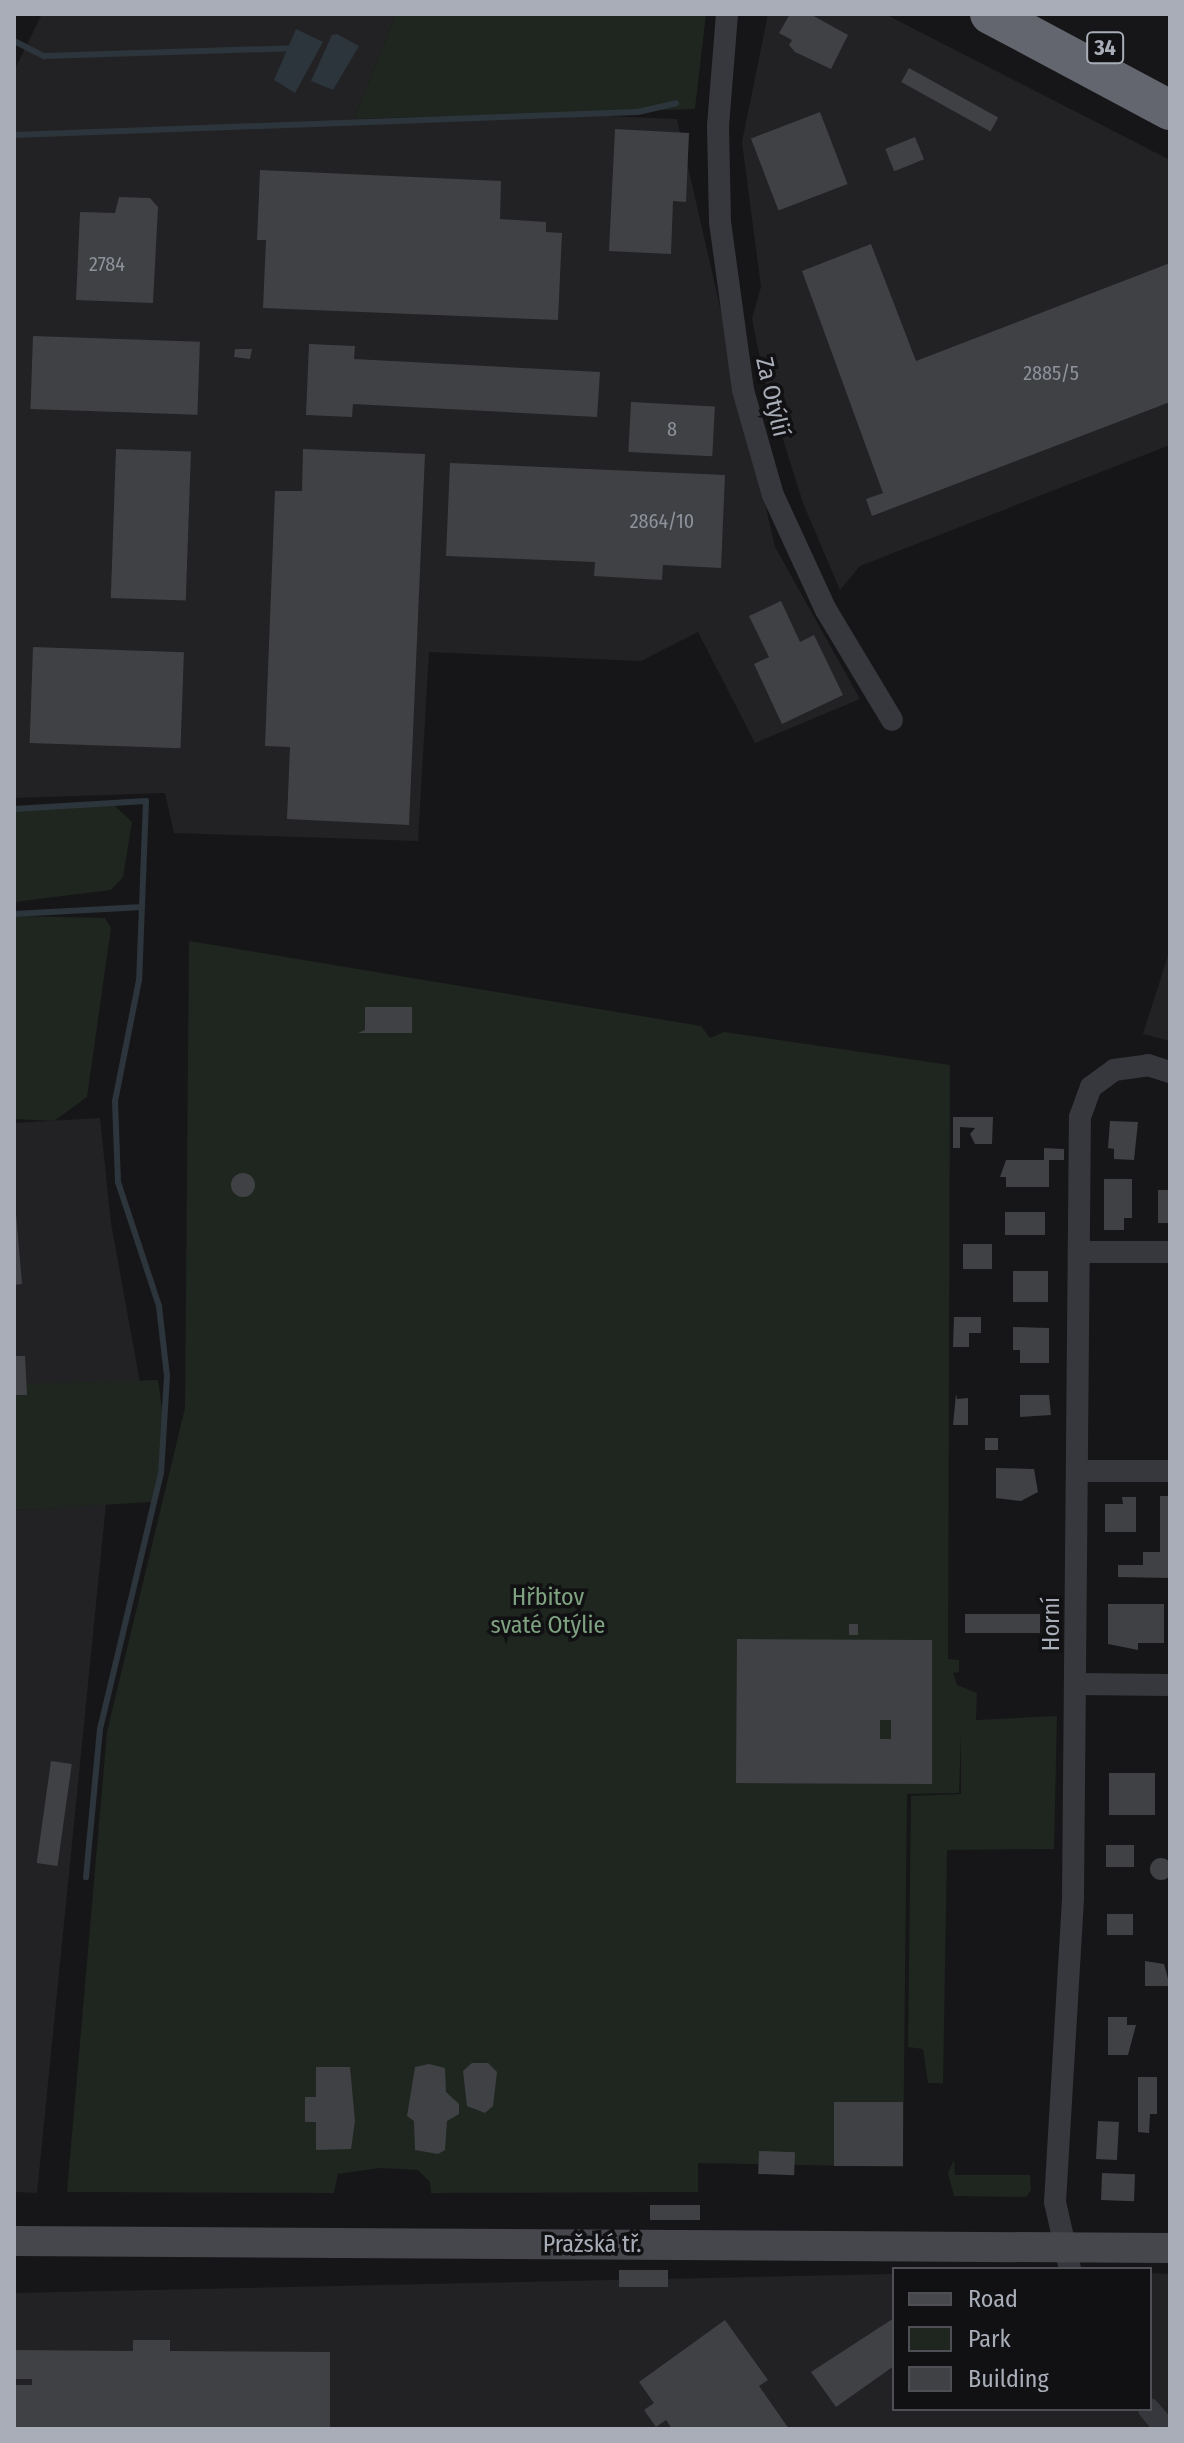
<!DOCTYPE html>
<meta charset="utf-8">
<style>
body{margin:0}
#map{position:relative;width:1184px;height:2443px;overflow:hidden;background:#161618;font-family:"Fira Sans Condensed",sans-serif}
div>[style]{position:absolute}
.built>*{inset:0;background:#222225}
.green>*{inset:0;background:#1e261f}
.water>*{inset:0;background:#2c353c}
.stream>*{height:6px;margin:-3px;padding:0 3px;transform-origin:3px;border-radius:3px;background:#2c353c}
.building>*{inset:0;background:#404145;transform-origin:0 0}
.round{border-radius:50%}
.street>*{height:22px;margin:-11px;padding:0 11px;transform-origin:11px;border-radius:11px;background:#37383d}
.secondary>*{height:30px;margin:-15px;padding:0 15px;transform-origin:15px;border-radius:15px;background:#45474d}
.highway>*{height:40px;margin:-20px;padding:0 20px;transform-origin:20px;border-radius:20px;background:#63666e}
span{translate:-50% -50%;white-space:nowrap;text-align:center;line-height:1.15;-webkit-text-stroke:7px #111113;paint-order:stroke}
.number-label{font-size:20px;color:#8e929b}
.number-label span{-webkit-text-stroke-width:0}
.shield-label span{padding:2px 6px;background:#111113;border:2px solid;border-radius:6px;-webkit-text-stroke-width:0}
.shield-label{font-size:22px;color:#a8adb8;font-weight:700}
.street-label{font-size:24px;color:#a8adb8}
.park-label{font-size:24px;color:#7fa381}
.frame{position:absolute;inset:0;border:16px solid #a8adb8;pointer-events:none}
.legend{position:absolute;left:892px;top:2267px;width:260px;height:144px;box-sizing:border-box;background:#111113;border:2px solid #4d4f55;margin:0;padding:10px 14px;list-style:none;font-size:24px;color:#a8adb8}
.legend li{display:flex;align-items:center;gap:16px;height:40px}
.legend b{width:40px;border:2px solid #4d4f55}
</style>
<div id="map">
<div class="built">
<div style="clip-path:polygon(42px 14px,396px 14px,354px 119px,559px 114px,677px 119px,775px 547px,860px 699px,755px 743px,698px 632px,641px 661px,429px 652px,418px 841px,174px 833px,165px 793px,14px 798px,14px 71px)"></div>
<div style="clip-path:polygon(768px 14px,885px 14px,1170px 160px,1170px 445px,860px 566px,840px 590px,803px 503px,765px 382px,752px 319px,761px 287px,742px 142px)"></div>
<div style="clip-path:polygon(1170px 949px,1170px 1041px,1143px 1034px)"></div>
<div style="clip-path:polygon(100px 1118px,111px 1223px,143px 1399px,14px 1409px,14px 1123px)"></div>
<div style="clip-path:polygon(106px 1504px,37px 2193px,14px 2192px,14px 1510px)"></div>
<div style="clip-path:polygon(1150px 2273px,1170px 2274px,1170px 2429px,14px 2429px,14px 2293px,894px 2274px,894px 2409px,1150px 2409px)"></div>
</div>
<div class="green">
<div style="clip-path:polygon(396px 14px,706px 14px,695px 109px,354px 119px)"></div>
<div style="clip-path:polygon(113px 804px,132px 822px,123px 877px,111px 890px,14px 902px,14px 806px)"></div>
<div style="clip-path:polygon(14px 916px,105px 918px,111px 928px,87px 1097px,54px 1121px,14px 1119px)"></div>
<div style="clip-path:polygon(189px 941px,701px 1026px,710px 1038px,724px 1032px,950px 1065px,948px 1659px,959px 1660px,959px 1672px,953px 1673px,957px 1685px,977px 1693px,976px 1720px,1057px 1716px,1054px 1849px,947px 1850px,943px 2083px,928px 2083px,923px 2049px,908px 2047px,911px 1796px,961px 1794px,961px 1733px,959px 1793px,907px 1794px,903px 2167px,698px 2163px,698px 2192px,431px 2193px,430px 2182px,418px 2170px,380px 2168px,338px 2174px,334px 2193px,67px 2192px,107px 1732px,185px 1408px)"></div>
<div style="clip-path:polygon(158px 1380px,166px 1437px,152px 1502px,14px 1510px,14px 1384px)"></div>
<div style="clip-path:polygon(954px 2160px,955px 2175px,1030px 2175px,1031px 2190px,1026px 2197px,954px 2196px,948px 2173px)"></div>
</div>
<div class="water">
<div style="clip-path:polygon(296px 29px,323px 42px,295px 93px,274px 80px)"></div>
<div style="clip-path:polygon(337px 34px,359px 46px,333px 90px,311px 81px,332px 35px)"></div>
</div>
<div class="stream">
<div style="left:14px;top:41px;width:34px;rotate:27deg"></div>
<div style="left:44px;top:56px;width:250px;rotate:-1.8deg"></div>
<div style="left:14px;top:135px;width:624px;rotate:-2.11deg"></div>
<div style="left:638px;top:112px;width:39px;rotate:-13deg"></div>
<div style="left:14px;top:809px;width:132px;rotate:-3.5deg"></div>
<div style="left:146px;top:801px;width:179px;rotate:92.2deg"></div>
<div style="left:139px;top:980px;width:123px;rotate:101.2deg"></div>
<div style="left:115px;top:1101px;width:81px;rotate:87.9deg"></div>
<div style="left:118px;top:1182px;width:131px;rotate:71.7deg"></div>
<div style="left:159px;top:1306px;width:70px;rotate:83.5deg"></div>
<div style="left:167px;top:1376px;width:97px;rotate:93.5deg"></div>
<div style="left:161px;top:1473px;width:263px;rotate:103.4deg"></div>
<div style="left:100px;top:1729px;width:149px;rotate:95.4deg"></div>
<div style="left:14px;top:914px;width:128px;rotate:-3.1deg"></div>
</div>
<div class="building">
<div style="clip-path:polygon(790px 14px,810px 14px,848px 35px,831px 69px,795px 52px,789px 45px,792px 40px,779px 33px)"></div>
<div style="left:909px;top:68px;width:102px;height:16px;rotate:29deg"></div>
<div style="left:820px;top:112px;width:77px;height:74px;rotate:69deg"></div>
<div style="clip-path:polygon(615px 129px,689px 133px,686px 202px,673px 201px,671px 254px,609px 251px)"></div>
<div style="left:915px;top:137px;width:24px;height:32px;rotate:68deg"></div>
<div style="clip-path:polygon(260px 170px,501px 181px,500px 219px,546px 222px,546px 232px,562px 233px,558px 320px,263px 308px,266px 240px,257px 240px)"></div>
<div style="clip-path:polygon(119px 197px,150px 198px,158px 207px,153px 303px,76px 300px,80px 212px,115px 213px)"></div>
<div style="clip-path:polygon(871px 244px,916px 361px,1170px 263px,1170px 402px,872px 516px,866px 499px,883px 493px,802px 271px)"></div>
<div style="left:33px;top:336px;width:167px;height:73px;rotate:2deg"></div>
<div style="clip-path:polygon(309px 344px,355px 346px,354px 359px,600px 372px,597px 417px,353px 404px,352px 417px,306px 415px)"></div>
<div style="clip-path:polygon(235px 349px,252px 349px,250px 359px,234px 357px)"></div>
<div style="left:631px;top:402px;width:84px;height:50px;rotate:3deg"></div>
<div style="left:116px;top:449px;width:75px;height:149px;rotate:2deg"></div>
<div style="clip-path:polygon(303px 449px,425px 454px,409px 825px,287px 819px,290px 747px,265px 746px,275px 491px,302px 491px)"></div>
<div style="clip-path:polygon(450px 463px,725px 475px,721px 568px,663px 565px,662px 580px,594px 576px,595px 562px,446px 556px)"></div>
<div style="clip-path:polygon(781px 601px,800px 642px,814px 635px,843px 695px,782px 724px,754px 664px,769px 657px,749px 616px)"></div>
<div style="left:33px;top:647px;width:151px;height:96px;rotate:2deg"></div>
<div style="clip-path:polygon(365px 1007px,412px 1007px,412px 1033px,358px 1033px,365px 1030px)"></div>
<div style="clip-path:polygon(953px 1117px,993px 1117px,992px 1144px,975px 1144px,970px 1134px,975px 1128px,960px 1127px,960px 1148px,953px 1148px)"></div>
<div style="clip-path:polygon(1110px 1121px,1138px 1122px,1134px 1160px,1114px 1159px,1114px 1149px,1108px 1148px)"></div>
<div style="clip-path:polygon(1044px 1148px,1064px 1149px,1064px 1160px,1049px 1160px,1049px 1187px,1006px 1187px,1006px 1177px,1000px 1177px,1006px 1160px,1044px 1160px)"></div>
<div class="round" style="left:231px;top:1173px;width:24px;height:24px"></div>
<div style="clip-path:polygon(1104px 1179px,1132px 1179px,1132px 1218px,1124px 1218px,1124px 1230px,1104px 1230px)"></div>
<div style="clip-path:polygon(14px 1190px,22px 1284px,14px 1285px)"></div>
<div style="left:1158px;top:1190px;width:12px;height:33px"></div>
<div style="left:1005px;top:1212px;width:40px;height:23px"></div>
<div style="left:992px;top:1244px;width:25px;height:29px;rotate:90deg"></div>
<div style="left:1013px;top:1271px;width:35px;height:31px"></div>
<div style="clip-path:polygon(954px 1317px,981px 1317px,981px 1333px,969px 1333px,969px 1347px,953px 1347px)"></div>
<div style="clip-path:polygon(1013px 1327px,1049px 1328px,1049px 1363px,1020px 1363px,1020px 1350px,1013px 1350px)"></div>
<div style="clip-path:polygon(14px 1356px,25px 1356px,27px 1395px,14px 1395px)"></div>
<div style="clip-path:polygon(956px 1394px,957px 1399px,968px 1398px,968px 1425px,953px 1425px)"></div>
<div style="clip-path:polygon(1020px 1395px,1049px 1395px,1051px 1415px,1020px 1417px)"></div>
<div style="left:985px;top:1438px;width:13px;height:12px"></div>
<div style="clip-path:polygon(996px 1468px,1034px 1469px,1038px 1492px,1021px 1501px,996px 1498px)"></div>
<div style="clip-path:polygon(1160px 1496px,1170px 1496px,1170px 1578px,1118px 1577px,1118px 1565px,1143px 1565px,1143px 1552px,1160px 1552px)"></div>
<div style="clip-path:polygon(1122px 1497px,1136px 1497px,1136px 1532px,1105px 1532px,1105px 1504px,1123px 1504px)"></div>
<div style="clip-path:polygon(1108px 1604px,1164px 1604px,1164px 1643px,1138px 1643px,1138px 1650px,1108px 1644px)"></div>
<div style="left:965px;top:1614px;width:75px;height:19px"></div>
<div style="left:849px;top:1624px;width:9px;height:11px"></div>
<div style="clip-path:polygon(evenodd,737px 1639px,932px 1640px,932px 1784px,736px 1783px,737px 1639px,880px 1720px,891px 1720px,891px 1739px,880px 1739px,880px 1720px)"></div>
<div style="left:51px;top:1761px;width:21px;height:103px;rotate:8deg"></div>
<div style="left:1109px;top:1773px;width:46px;height:42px"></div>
<div style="left:1106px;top:1845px;width:28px;height:22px"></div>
<div class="round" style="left:1150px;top:1858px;width:22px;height:22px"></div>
<div style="left:1107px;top:1914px;width:26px;height:21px"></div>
<div style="clip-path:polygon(1145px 1961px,1164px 1964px,1170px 1986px,1145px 1986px)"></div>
<div style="clip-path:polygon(1108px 2017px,1127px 2017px,1127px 2025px,1136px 2025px,1128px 2055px,1108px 2055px)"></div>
<div style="clip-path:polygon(472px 2063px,488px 2063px,497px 2072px,493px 2106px,485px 2113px,467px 2106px,463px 2071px)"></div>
<div style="clip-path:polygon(429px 2064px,445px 2068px,446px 2092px,459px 2104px,459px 2114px,447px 2121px,445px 2150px,438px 2154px,415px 2150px,414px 2121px,407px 2116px,415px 2067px)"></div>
<div style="clip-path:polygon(316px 2067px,350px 2067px,355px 2121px,351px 2149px,316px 2150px,316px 2122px,305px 2122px,305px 2097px,316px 2097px)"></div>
<div style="clip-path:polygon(1138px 2077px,1157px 2077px,1157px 2114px,1150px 2114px,1149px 2133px,1138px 2132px)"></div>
<div style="left:834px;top:2102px;width:69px;height:64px"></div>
<div style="left:1098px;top:2121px;width:21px;height:38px;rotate:3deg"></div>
<div style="left:759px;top:2151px;width:36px;height:23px;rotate:2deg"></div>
<div style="left:1102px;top:2173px;width:33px;height:27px;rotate:2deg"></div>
<div style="left:650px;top:2205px;width:50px;height:15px"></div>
<div style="left:619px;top:2270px;width:49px;height:17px"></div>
<div style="clip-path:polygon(894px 2318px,894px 2366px,836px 2407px,811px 2372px)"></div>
<div style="clip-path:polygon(725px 2320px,768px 2380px,759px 2386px,789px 2429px,672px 2429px,666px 2420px,656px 2427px,644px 2410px,654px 2403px,639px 2382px)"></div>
<div style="clip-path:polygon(133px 2340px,170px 2340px,170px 2351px,330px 2352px,330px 2429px,14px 2429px,14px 2385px,32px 2385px,32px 2379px,14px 2379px,14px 2350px,133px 2351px)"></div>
</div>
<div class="street">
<div style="left:727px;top:14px;width:112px;rotate:94.6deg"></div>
<div style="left:718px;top:126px;width:96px;rotate:88.8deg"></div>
<div style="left:720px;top:222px;width:170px;rotate:82.2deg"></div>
<div style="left:743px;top:390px;width:109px;rotate:74.1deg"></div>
<div style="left:773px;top:495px;width:127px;rotate:65.3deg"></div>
<div style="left:826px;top:610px;width:128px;rotate:59deg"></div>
<div style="left:1080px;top:1252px;width:90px"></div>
<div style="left:1079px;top:1471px;width:91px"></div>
<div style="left:1078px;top:1684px;width:92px;rotate:0.6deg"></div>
<div style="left:1070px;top:2269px;width:69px;rotate:-102.6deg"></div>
<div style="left:1055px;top:2202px;width:307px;rotate:-86.6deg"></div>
<div style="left:1073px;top:1896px;width:779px;rotate:-89.49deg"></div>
<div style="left:1080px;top:1117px;width:32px;rotate:-70deg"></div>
<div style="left:1091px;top:1087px;width:29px;rotate:-36deg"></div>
<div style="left:1114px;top:1070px;width:34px;rotate:-8deg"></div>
<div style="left:1148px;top:1065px;width:23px;rotate:18deg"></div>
<div style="left:1149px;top:2409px;width:26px;rotate:50deg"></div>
</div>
<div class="secondary">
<div style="left:14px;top:2241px;width:1156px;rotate:0.35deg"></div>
</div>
<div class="highway">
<div style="left:990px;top:14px;width:204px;rotate:28.1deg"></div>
</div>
<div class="number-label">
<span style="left:107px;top:264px">2784</span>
<span style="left:1051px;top:373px">2885/5</span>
<span style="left:672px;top:429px">8</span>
<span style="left:662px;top:521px">2864/10</span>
</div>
<div class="shield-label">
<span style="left:1105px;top:48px">34</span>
</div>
<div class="street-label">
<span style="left:772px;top:397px;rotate:77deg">Za Otýlií</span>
<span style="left:1052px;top:1624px;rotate:-90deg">Horní</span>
<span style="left:592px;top:2245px">Pražská tř.</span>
</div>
<div class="park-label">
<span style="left:548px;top:1612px">Hřbitov<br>svaté Otýlie</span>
</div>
<div class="frame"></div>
<ul class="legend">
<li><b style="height:10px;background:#45474d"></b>Road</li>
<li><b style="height:22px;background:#1e261f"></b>Park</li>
<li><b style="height:22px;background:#404145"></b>Building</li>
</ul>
</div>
